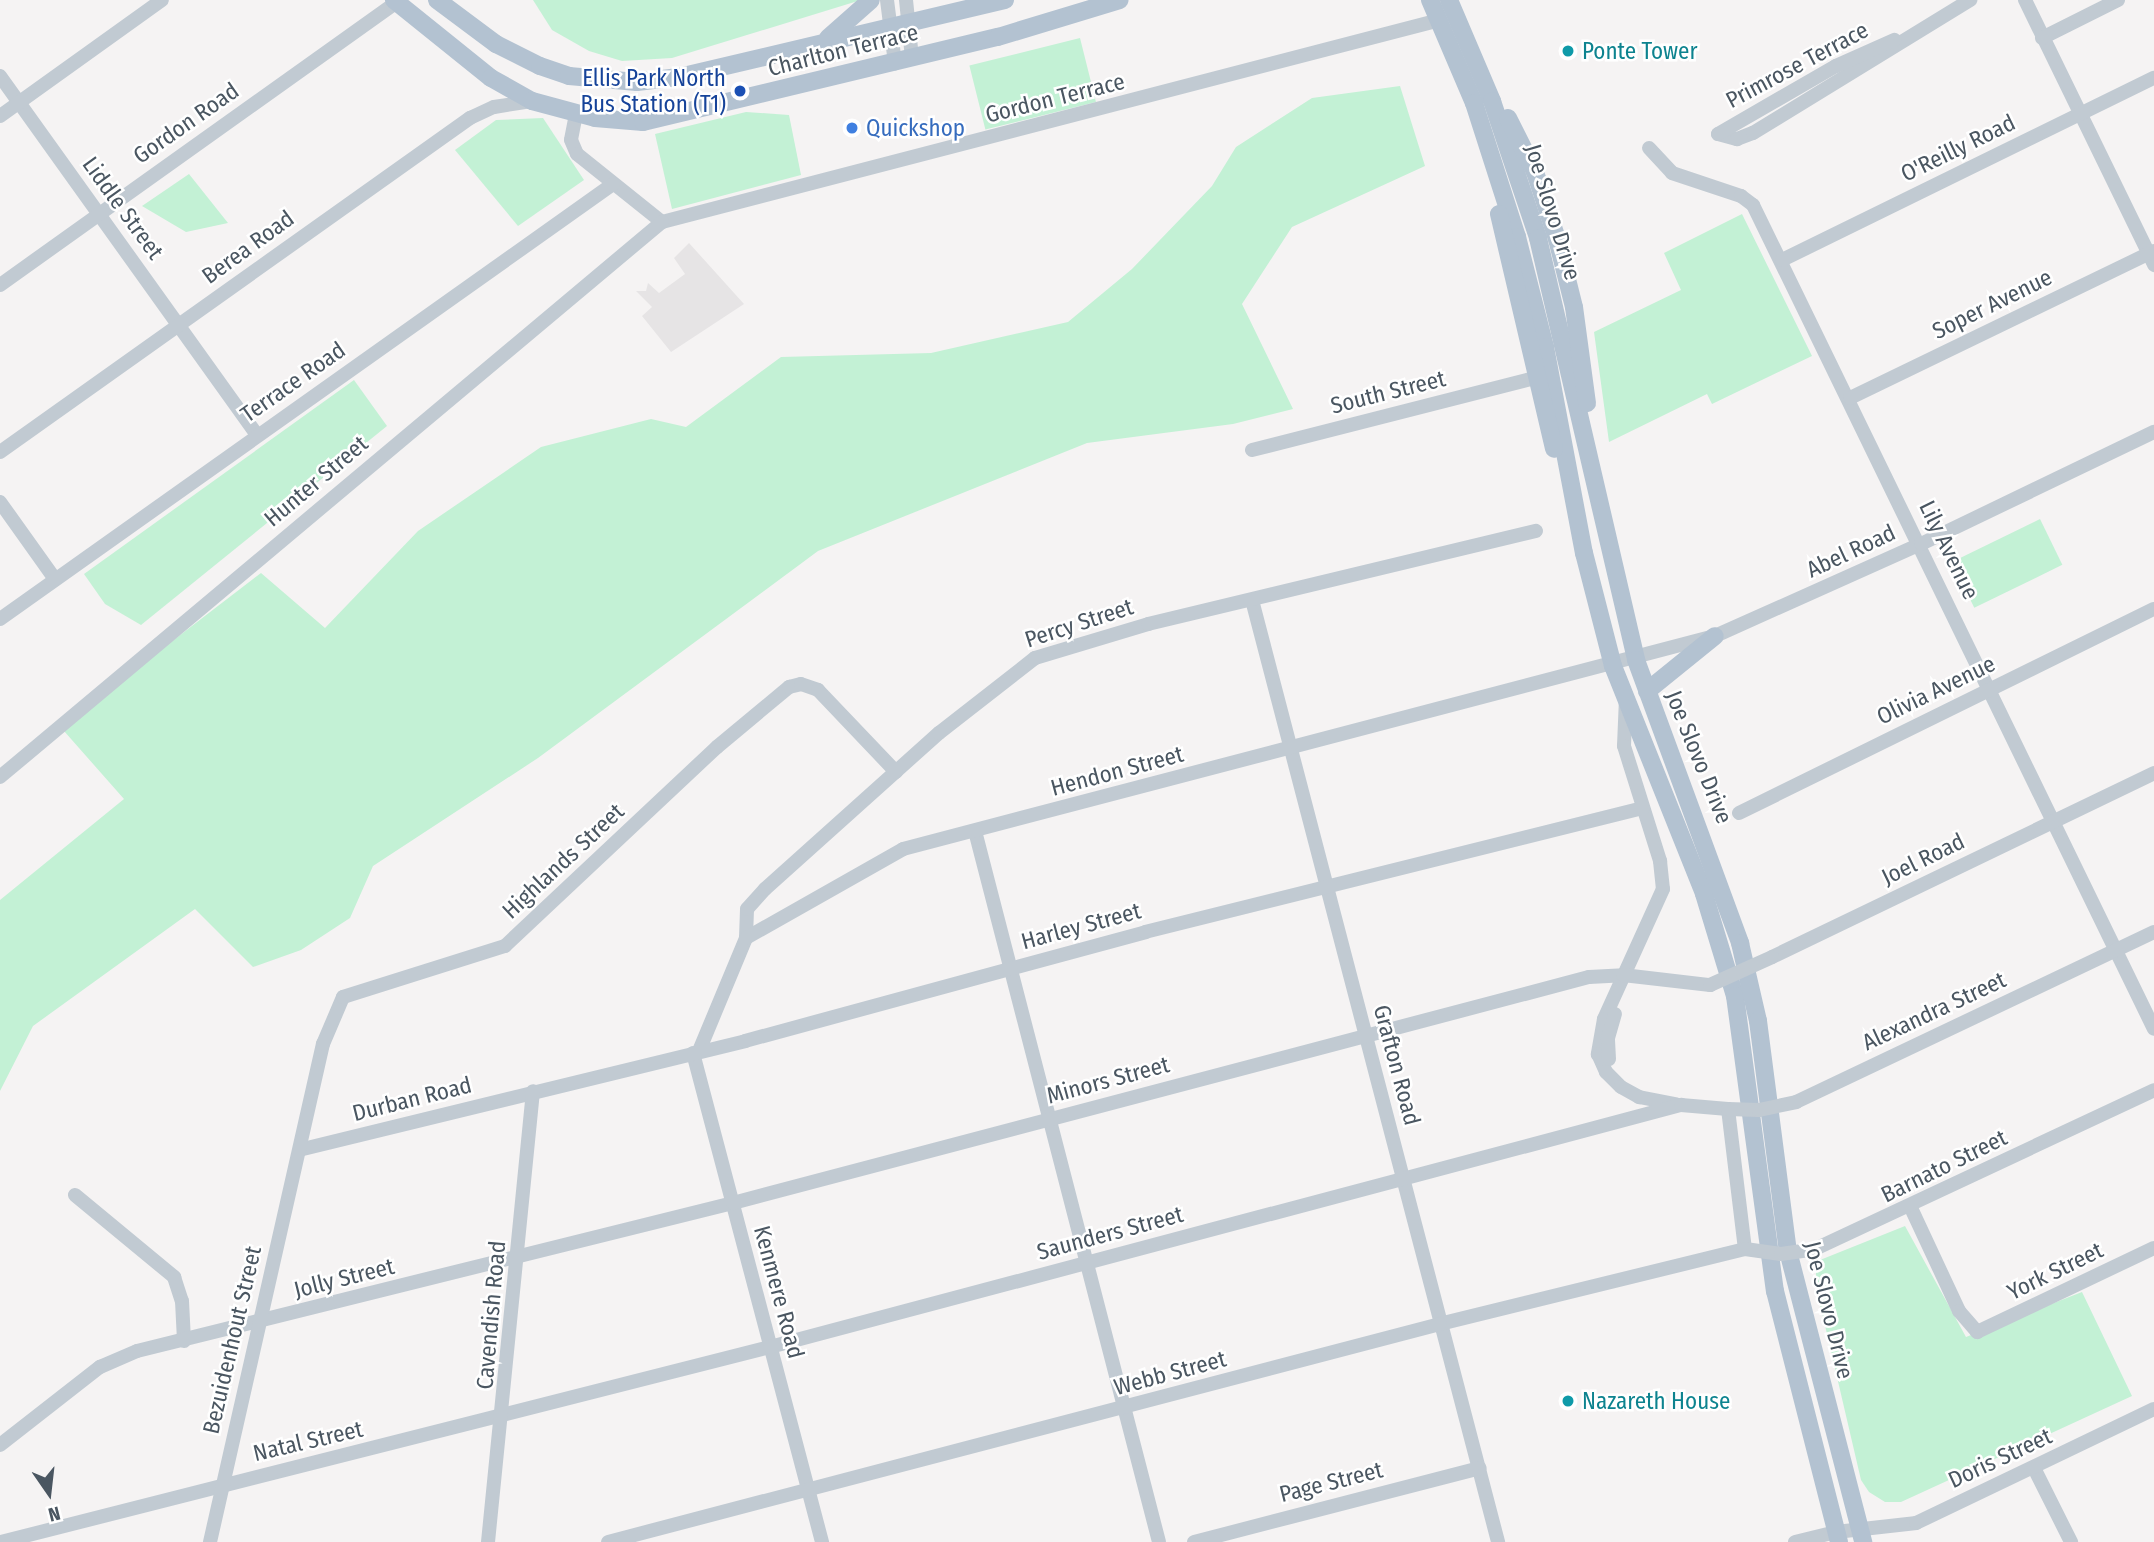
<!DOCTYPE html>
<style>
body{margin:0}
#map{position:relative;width:2154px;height:1542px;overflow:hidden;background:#f5f3f3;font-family:"Fira Sans Condensed",sans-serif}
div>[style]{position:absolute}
.education>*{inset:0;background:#e6e4e5}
.green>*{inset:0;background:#c3f1d5;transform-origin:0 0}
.minor>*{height:14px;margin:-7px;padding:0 7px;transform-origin:7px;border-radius:7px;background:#c1cad2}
.major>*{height:18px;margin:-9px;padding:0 9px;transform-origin:9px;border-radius:9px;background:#b3c2d1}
.minor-bridge>*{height:14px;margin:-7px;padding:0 7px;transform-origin:7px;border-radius:7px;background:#c1cad2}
.dots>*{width:19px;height:19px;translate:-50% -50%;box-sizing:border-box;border:4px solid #fff;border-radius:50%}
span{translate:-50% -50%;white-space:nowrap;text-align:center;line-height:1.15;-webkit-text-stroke:5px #fff;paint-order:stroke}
.street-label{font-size:23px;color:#4a5661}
.culture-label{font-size:23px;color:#0d838f}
.left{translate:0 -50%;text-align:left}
.transit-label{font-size:23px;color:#164399}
.right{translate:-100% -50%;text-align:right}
.shop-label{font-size:23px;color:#366cbe}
.north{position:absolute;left:14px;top:1458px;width:70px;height:70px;-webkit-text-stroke:5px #fff;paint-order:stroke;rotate:166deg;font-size:19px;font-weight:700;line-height:28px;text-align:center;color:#4a5661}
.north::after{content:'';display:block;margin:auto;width:24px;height:32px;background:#4a5661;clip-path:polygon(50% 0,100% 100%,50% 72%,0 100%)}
</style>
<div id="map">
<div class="education">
<div style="clip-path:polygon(689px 243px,744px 304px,671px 352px,642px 316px,652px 307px,636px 291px,646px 291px,648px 283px,659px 293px,685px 274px,674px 258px)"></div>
</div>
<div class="green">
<div style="clip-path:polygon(533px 0,861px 0,672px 58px,622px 61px,589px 51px,552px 30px)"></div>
<div style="left:1080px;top:38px;width:66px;height:114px;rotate:76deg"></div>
<div style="clip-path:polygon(1400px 86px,1425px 166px,1292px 227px,1242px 304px,1293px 409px,1233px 424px,1087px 443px,818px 551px,538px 758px,373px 866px,350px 918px,301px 950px,253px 967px,195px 909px,33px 1026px,0 1091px,0 900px,124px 799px,64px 731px,132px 672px,261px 573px,325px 628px,418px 531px,541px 447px,651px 419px,686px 427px,781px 357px,931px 353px,1068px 322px,1132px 269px,1212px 186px,1236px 147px,1312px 98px)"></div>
<div style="clip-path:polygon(746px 112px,789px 115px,801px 175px,672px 209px,655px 134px)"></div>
<div style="clip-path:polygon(543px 118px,584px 180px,518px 226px,455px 150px,496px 120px)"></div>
<div style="clip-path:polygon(189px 174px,228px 223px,186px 232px,142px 206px)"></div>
<div style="clip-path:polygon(1742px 214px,1812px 356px,1712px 404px,1707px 394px,1609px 442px,1594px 332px,1681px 290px,1664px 253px)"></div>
<div style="clip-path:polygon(354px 380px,387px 426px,141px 625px,105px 604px,84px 574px)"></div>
<div style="left:2040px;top:519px;width:51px;height:98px;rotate:64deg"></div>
<div style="clip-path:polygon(1905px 1226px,1966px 1337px,2082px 1292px,2132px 1396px,1901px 1502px,1885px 1502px,1869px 1492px,1861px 1480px,1816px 1287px,1816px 1269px,1820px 1260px)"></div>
</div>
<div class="minor">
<div style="left:887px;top:0;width:64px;rotate:82.8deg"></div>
<div style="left:906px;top:0;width:58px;rotate:84.1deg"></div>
<div style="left:2025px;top:0;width:295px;rotate:64deg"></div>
<div style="left:2042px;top:38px;width:85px;rotate:-26.6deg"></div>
<div style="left:0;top:76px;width:442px;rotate:54.4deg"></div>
<div style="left:576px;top:114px;width:26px;rotate:101deg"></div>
<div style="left:571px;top:140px;width:15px;rotate:67deg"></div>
<div style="left:577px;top:154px;width:109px;rotate:38.7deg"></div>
<div style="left:662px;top:222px;width:800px;rotate:-14.56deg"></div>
<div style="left:0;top:116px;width:199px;rotate:-35.6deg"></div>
<div style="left:1718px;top:134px;width:20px;rotate:15deg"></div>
<div style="left:1737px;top:139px;width:17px;rotate:-21deg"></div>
<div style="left:1753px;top:133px;width:255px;rotate:-31.5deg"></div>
<div style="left:1718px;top:134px;width:136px;rotate:-30deg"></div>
<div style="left:1836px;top:66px;width:64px;rotate:-24.1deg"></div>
<div style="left:1649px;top:148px;width:34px;rotate:47deg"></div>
<div style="left:1672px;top:173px;width:73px;rotate:18.4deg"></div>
<div style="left:1741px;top:196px;width:15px;rotate:37deg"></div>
<div style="left:1753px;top:205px;width:916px;rotate:64.05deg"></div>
<div style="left:1782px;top:260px;width:414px;rotate:-26.1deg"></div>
<div style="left:0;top:285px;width:490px;rotate:-35.5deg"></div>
<div style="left:1850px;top:398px;width:338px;rotate:-25.8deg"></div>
<div style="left:1252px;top:450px;width:292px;rotate:-14.3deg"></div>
<div style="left:0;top:452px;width:577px;rotate:-35.4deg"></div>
<div style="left:470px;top:118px;width:26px;rotate:-25deg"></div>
<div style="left:494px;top:107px;width:38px;rotate:-9deg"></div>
<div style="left:0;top:502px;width:95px;rotate:54.5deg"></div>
<div style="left:1252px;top:600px;width:974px;rotate:75.36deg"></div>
<div style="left:0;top:619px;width:752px;rotate:-35.36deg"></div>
<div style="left:1626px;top:698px;width:48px;rotate:92.4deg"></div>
<div style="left:1624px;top:746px;width:121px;rotate:72.6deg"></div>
<div style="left:1660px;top:861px;width:28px;rotate:84deg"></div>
<div style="left:1663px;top:889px;width:143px;rotate:114.4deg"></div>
<div style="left:1604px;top:1019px;width:36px;rotate:100deg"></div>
<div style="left:1598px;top:1054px;width:20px;rotate:66deg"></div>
<div style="left:1606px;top:1072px;width:21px;rotate:45deg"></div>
<div style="left:1621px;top:1087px;width:21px;rotate:29deg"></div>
<div style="left:1639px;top:1097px;width:38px;rotate:11deg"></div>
<div style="left:0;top:777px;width:864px;rotate:-39.98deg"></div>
<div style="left:1739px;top:813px;width:462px;rotate:-26.2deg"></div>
<div style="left:975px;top:831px;width:734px;rotate:75.49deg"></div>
<div style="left:746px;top:938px;width:29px;rotate:-88deg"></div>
<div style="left:747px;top:909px;width:27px;rotate:-48deg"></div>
<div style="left:765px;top:889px;width:234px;rotate:-41.9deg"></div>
<div style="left:939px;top:733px;width:122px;rotate:-38deg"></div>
<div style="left:1035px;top:658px;width:118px;rotate:-16.7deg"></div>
<div style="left:1148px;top:624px;width:399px;rotate:-13.5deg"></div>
<div style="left:1772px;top:957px;width:424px;rotate:-25.7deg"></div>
<div style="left:699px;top:1051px;width:122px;rotate:-67.4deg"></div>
<div style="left:746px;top:938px;width:180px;rotate:-29.5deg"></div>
<div style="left:903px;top:849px;width:839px;rotate:-14.7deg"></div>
<div style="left:1715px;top:636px;width:226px;rotate:-24.1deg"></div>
<div style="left:1921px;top:544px;width:259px;rotate:-25.7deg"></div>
<div style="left:693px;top:1053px;width:506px;rotate:75.22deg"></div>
<div style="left:1609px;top:1059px;width:21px;rotate:-93deg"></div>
<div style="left:1608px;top:1038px;width:25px;rotate:-74deg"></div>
<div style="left:1796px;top:1102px;width:396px;rotate:-25.4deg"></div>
<div style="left:303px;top:1149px;width:455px;rotate:-13.7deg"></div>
<div style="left:745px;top:1041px;width:415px;rotate:-15.2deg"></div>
<div style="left:1145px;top:932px;width:513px;rotate:-13.98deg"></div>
<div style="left:75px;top:1195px;width:129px;rotate:39.6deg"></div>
<div style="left:174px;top:1277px;width:25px;rotate:72deg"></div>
<div style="left:182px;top:1301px;width:40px;rotate:87.1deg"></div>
<div style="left:1911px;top:1208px;width:114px;rotate:65deg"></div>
<div style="left:1959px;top:1311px;width:28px;rotate:49deg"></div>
<div style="left:1977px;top:1332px;width:196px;rotate:-25.4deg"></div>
<div style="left:1815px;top:1249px;width:374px;rotate:-25.1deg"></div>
<div style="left:0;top:1445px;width:127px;rotate:-38deg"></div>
<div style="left:100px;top:1367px;width:40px;rotate:-23.4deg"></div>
<div style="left:137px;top:1351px;width:614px;rotate:-13.95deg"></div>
<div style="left:733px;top:1203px;width:885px;rotate:-14.79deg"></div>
<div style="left:1589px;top:977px;width:34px;rotate:-3deg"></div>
<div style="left:1623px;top:975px;width:88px;rotate:6.6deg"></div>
<div style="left:2034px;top:1468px;width:83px;rotate:63.4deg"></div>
<div style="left:1px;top:1542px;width:793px;rotate:-14.23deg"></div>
<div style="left:770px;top:1347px;width:943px;rotate:-14.88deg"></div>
<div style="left:1681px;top:1105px;width:47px;rotate:4.9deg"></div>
<div style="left:1728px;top:1109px;width:141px;rotate:83.1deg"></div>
<div style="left:1745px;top:1249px;width:314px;rotate:166.2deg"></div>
<div style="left:1440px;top:1324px;width:860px;rotate:165.32deg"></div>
<div style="left:210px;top:1542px;width:511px;rotate:-77.22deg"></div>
<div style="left:323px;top:1044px;width:51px;rotate:-66.9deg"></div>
<div style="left:343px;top:997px;width:170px;rotate:-17.5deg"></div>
<div style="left:505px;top:946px;width:291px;rotate:-43.2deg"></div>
<div style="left:717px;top:747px;width:94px;rotate:-39.8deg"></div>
<div style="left:789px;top:687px;width:12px;rotate:-14deg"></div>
<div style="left:801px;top:684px;width:18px;rotate:19deg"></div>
<div style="left:818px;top:690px;width:113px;rotate:46.4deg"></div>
<div style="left:488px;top:1542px;width:453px;rotate:-84.3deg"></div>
<div style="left:1194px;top:1542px;width:295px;rotate:-14.5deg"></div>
<div style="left:1795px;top:1542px;width:42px;rotate:-13.7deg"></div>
<div style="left:1836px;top:1532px;width:81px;rotate:-6.4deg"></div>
<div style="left:1916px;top:1523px;width:264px;rotate:-25.6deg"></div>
</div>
<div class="major">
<div style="left:394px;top:0;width:124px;rotate:38.8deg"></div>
<div style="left:491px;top:78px;width:47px;rotate:29.3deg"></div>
<div style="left:532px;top:101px;width:65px;rotate:15.1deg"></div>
<div style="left:595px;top:118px;width:48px;rotate:4.8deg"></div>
<div style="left:643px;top:122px;width:365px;rotate:-13.5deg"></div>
<div style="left:998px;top:37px;width:127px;rotate:-16.9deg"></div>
<div style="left:437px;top:0;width:74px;rotate:36.7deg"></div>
<div style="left:496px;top:44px;width:49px;rotate:26.6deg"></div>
<div style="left:540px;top:66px;width:31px;rotate:19deg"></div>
<div style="left:569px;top:76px;width:68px;rotate:5deg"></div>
<div style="left:637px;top:82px;width:42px;rotate:-6.8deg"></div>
<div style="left:679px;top:77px;width:335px;rotate:-13.3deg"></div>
<div style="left:1430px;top:0;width:112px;rotate:66.9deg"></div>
<div style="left:1474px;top:103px;width:141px;rotate:72.2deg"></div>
<div style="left:1517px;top:237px;width:114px;rotate:75.7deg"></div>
<div style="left:1545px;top:347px;width:210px;rotate:79.3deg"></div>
<div style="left:1584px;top:553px;width:117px;rotate:75.6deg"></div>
<div style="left:1613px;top:666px;width:245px;rotate:68.2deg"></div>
<div style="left:1704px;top:894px;width:107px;rotate:73.1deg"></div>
<div style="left:1735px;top:996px;width:298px;rotate:82.3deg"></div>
<div style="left:1775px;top:1291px;width:259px;rotate:75.7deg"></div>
<div style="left:1449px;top:0;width:110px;rotate:66.9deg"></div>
<div style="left:1492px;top:101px;width:145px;rotate:71.4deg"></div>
<div style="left:1538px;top:238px;width:433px;rotate:76.9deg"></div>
<div style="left:1636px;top:660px;width:302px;rotate:69.8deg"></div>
<div style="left:1740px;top:943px;width:80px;rotate:77deg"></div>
<div style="left:1758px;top:1021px;width:232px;rotate:82.6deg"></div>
<div style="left:1788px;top:1251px;width:301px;rotate:75.5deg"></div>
<div style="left:828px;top:38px;width:57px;rotate:-41.5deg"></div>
<div style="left:1508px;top:118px;width:60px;rotate:63.4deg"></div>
<div style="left:1535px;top:172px;width:71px;rotate:71.8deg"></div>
<div style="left:1557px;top:239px;width:70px;rotate:76deg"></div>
<div style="left:1574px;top:307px;width:97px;rotate:82.3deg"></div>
<div style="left:1499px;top:214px;width:241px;rotate:76.8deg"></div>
<div style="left:1647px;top:691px;width:87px;rotate:-39deg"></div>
</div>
<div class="minor-bridge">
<div style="left:1710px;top:985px;width:68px;rotate:-24.3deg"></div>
<div style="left:1728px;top:1109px;width:31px;rotate:2deg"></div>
<div style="left:1759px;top:1110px;width:38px;rotate:-12deg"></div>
<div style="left:1745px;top:1249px;width:36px;rotate:8deg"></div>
<div style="left:1781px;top:1254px;width:34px;rotate:-8deg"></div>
</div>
<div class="dots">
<div style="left:1568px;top:51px;background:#0f9aa8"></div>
<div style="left:740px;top:91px;background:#1a4fb4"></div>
<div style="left:852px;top:128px;background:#3f7fe0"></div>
<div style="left:1568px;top:1401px;background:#0f9aa8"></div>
</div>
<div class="street-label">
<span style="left:843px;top:50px;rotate:-14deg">Charlton Terrace</span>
<span style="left:1797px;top:65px;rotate:-28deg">Primrose Terrace</span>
<span style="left:1055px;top:98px;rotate:-14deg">Gordon Terrace</span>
<span style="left:186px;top:123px;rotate:-35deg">Gordon Road</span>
<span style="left:1958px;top:148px;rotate:-26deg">O'Reilly Road</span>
<span style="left:123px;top:208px;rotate:54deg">Liddle Street</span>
<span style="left:1553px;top:212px;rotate:73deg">Joe Slovo Drive</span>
<span style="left:248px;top:247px;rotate:-36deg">Berea Road</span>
<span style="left:1992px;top:304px;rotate:-26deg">Soper Avenue</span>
<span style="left:293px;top:382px;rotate:-35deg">Terrace Road</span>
<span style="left:1388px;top:392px;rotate:-14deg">South Street</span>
<span style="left:316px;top:481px;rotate:-40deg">Hunter Street</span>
<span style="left:1949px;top:550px;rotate:64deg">Lily Avenue</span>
<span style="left:1851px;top:551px;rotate:-25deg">Abel Road</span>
<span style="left:1079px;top:623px;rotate:-18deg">Percy Street</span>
<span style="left:1936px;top:690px;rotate:-26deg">Olivia Avenue</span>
<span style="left:1699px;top:757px;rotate:68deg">Joe Slovo Drive</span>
<span style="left:1117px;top:771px;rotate:-15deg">Hendon Street</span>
<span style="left:1923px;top:859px;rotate:-26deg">Joel Road</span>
<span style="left:563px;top:861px;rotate:-43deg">Highlands Street</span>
<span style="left:1081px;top:926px;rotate:-15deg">Harley Street</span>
<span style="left:1934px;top:1011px;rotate:-25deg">Alexandra Street</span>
<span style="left:1397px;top:1065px;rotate:75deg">Grafton Road</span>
<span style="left:1108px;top:1080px;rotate:-15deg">Minors Street</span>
<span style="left:412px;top:1099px;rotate:-14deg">Durban Road</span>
<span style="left:1944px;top:1166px;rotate:-26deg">Barnato Street</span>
<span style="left:1110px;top:1233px;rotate:-15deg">Saunders Street</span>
<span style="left:2055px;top:1271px;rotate:-26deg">York Street</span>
<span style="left:344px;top:1278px;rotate:-14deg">Jolly Street</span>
<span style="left:779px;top:1292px;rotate:75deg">Kenmere Road</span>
<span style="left:1829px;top:1310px;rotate:76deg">Joe Slovo Drive</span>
<span style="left:491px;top:1315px;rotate:-85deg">Cavendish Road</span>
<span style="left:232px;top:1340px;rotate:-77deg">Bezuidenhout Street</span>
<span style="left:1170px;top:1373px;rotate:-15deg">Webb Street</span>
<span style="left:308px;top:1441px;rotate:-13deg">Natal Street</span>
<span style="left:2000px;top:1458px;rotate:-25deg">Doris Street</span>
<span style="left:1331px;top:1482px;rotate:-14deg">Page Street</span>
</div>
<div class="culture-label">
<span class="left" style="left:1582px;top:51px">Ponte Tower</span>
<span class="left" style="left:1582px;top:1401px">Nazareth House</span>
</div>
<div class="transit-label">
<span class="right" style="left:726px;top:91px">Ellis Park North<br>Bus Station (T1)</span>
</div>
<div class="shop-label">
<span class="left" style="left:866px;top:128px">Quickshop</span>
</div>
<div class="north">N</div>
</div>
